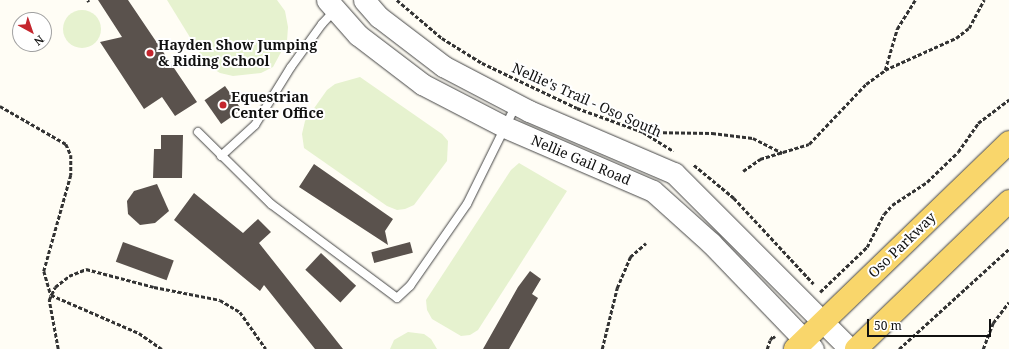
<!DOCTYPE html>
<style>
body{margin:0}
#map{position:relative;width:1009px;height:349px;overflow:hidden;background:#fffdf5;font-family:"Noto Serif",serif}
div>[style]{position:absolute}
.pitch>*{inset:0;background:#e6f2cf}
.round{border-radius:50%}
.building>*{inset:0;background:#5a524d;transform-origin:0 0}
.path>*{height:2.5px;margin-top:-1.25px;transform-origin:0;background:repeating-linear-gradient(90deg,#333 0 4px,transparent 0 6px)}
.roads{filter:drop-shadow(0 0 1px #444) drop-shadow(0 0 1px #444)}
.service>*{height:8px;margin:-4px;padding:0 4px;transform-origin:4px;border-radius:4px;background:#fff}
.tertiary>*{height:21px;margin:-10.5px;padding:0 10.5px;transform-origin:10.5px;border-radius:10.5px;background:#fff}
.primary>*{height:22px;margin:-11px;padding:0 11px;transform-origin:11px;border-radius:11px;background:#f9d66b}
.dots>*{width:11px;height:11px;translate:-50% -50%;box-sizing:border-box;border:2px solid #fff;border-radius:50%}
span{translate:-50% -50%;white-space:nowrap;text-align:center;line-height:1.15;-webkit-text-stroke:4px #fff;paint-order:stroke}
.poi-label{font-size:14px;color:#111;font-weight:700}
.left{translate:0 -50%;text-align:left}
.street-label{font-size:14px;color:#111}
.north{position:absolute;left:12px;top:12px;width:40px;height:40px;box-sizing:border-box;background:#fff;border:1px solid #a0a0a0;border-radius:50%;rotate:140deg;font-size:11px;font-weight:700;line-height:16px;text-align:center;color:#111}
.north::after{content:'';display:block;margin:auto;width:14px;height:18px;background:#c4262e;clip-path:polygon(50% 0,100% 100%,50% 72%,0 100%)}
.scale{position:absolute;left:867px;top:319px;width:124px;height:18px;box-sizing:border-box;border:2px solid #111;border-top:0;padding-left:5px;font-size:12px;line-height:14px;white-space:nowrap;color:#111;-webkit-text-stroke:3px #fff;paint-order:stroke}
</style>
<div id="map">
<div class="pitch">
<div style="clip-path:polygon(167px 0,277px 0,285px 11px,288px 27px,287px 41px,273px 67px,261px 73px,233px 76px,220px 73px,207px 65px)"></div>
<div class="round" style="left:63px;top:10px;width:38px;height:38px"></div>
<div style="clip-path:polygon(360px 77px,442px 134px,448px 141px,447px 161px,414px 205px,405px 209px,397px 210px,387px 206px,304px 148px,302px 134px,305px 121px,327px 90px,335px 84px)"></div>
<div style="clip-path:polygon(519px 163px,567px 191px,478px 330px,470px 335px,461px 336px,432px 319px,427px 310px,426px 300px,511px 170px)"></div>
<div style="clip-path:polygon(408px 332px,424px 334px,431px 339px,437px 349px,390px 349px,394px 340px)"></div>
</div>
<div class="building">
<div style="clip-path:polygon(98px 0,128px 0,197px 102px,175px 116px,162px 97px,144px 109px,100px 42px,122px 37px)"></div>
<div style="left:225px;top:86px;width:29px;height:25px;rotate:55deg"></div>
<div style="clip-path:polygon(161px 135px,183px 135px,182px 178px,153px 178px,154px 149px,161px 149px)"></div>
<div style="clip-path:polygon(314px 164px,393px 219px,385px 231px,388px 245px,299px 187px)"></div>
<div style="clip-path:polygon(157px 184px,169px 211px,155px 223px,140px 225px,128px 214px,127px 201px,134px 191px)"></div>
<div style="clip-path:polygon(194px 193px,243px 233px,258px 219px,271px 232px,259px 243px,343px 349px,315px 349px,264px 285px,260px 291px,174px 220px)"></div>
<div style="left:123px;top:242px;width:54px;height:21px;rotate:20deg"></div>
<div style="left:410px;top:242px;width:11px;height:40px;rotate:75deg"></div>
<div style="left:321px;top:253px;width:48px;height:23px;rotate:43deg"></div>
<div style="clip-path:polygon(530px 271px,541px 279px,532px 294px,538px 298px,509px 349px,483px 349px,518px 287px)"></div>
</div>
<div class="path">
<div style="left:88px;top:0;width:2px;rotate:63deg"></div>
<div style="left:397px;top:0;width:59px;rotate:40.2deg"></div>
<div style="left:442px;top:38px;width:47px;rotate:32deg"></div>
<div style="left:482px;top:63px;width:105px;rotate:25.3deg"></div>
<div style="left:577px;top:108px;width:70px;rotate:20deg"></div>
<div style="left:643px;top:132px;width:36px;rotate:32deg"></div>
<div style="left:885px;top:70px;width:78px;rotate:-24.3deg"></div>
<div style="left:956px;top:38px;width:16px;rotate:-38deg"></div>
<div style="left:969px;top:28px;width:32px;rotate:-62deg"></div>
<div style="left:0;top:106px;width:76px;rotate:29.9deg"></div>
<div style="left:66px;top:144px;width:12px;rotate:66deg"></div>
<div style="left:71px;top:155px;width:20px;rotate:90deg"></div>
<div style="left:71px;top:175px;width:100px;rotate:105.7deg"></div>
<div style="left:44px;top:271px;width:25px;rotate:74deg"></div>
<div style="left:51px;top:295px;width:96px;rotate:23.4deg"></div>
<div style="left:139px;top:333px;width:28px;rotate:35deg"></div>
<div style="left:645px;top:132px;width:67px;rotate:0.9deg"></div>
<div style="left:712px;top:133px;width:41px;rotate:7deg"></div>
<div style="left:753px;top:138px;width:33px;rotate:27deg"></div>
<div style="left:694px;top:165px;width:52px;rotate:39.5deg"></div>
<div style="left:734px;top:198px;width:117px;rotate:47.1deg"></div>
<div style="left:743px;top:171px;width:21px;rotate:-35deg"></div>
<div style="left:760px;top:159px;width:51px;rotate:-17deg"></div>
<div style="left:809px;top:144px;width:83px;rotate:-46.5deg"></div>
<div style="left:866px;top:84px;width:24px;rotate:-36deg"></div>
<div style="left:885px;top:70px;width:43px;rotate:-73.7deg"></div>
<div style="left:897px;top:29px;width:34px;rotate:-58deg"></div>
<div style="left:820px;top:292px;width:65px;rotate:-43.8deg"></div>
<div style="left:867px;top:247px;width:37px;rotate:-63deg"></div>
<div style="left:884px;top:214px;width:12px;rotate:-48deg"></div>
<div style="left:892px;top:205px;width:42px;rotate:-33.3deg"></div>
<div style="left:927px;top:182px;width:43px;rotate:-44.1deg"></div>
<div style="left:958px;top:152px;width:35px;rotate:-55deg"></div>
<div style="left:978px;top:123px;width:39px;rotate:-37deg"></div>
<div style="left:58px;top:349px;width:50px;rotate:-100.4deg"></div>
<div style="left:49px;top:300px;width:14px;rotate:-65deg"></div>
<div style="left:55px;top:287px;width:18px;rotate:-38deg"></div>
<div style="left:69px;top:276px;width:18px;rotate:-22deg"></div>
<div style="left:86px;top:269px;width:70px;rotate:14.8deg"></div>
<div style="left:154px;top:287px;width:67px;rotate:11.1deg"></div>
<div style="left:220px;top:300px;width:23px;rotate:31deg"></div>
<div style="left:240px;top:312px;width:45px;rotate:54.9deg"></div>
<div style="left:602px;top:349px;width:63px;rotate:-76.2deg"></div>
<div style="left:617px;top:288px;width:34px;rotate:-67deg"></div>
<div style="left:630px;top:257px;width:21px;rotate:-41deg"></div>
<div style="left:767px;top:349px;width:9px;rotate:-72deg"></div>
<div style="left:770px;top:340px;width:5px;rotate:-53deg"></div>
<div style="left:773px;top:336px;width:3px;rotate:45deg"></div>
<div style="left:899px;top:349px;width:149px;rotate:-42.3deg"></div>
<div style="left:983px;top:349px;width:28px;rotate:-69deg"></div>
<div style="left:993px;top:323px;width:26px;rotate:-53deg"></div>
</div>
<div class="roads">
<div class="service">
<div style="left:198px;top:132px;width:103px;rotate:44.6deg"></div>
<div style="left:271px;top:204px;width:157px;rotate:36.7deg"></div>
<div style="left:397px;top:298px;width:18px;rotate:-43deg"></div>
<div style="left:410px;top:286px;width:100px;rotate:-55.2deg"></div>
<div style="left:467px;top:204px;width:110px;rotate:-63.7deg"></div>
<div style="left:221px;top:156px;width:46px;rotate:-42.4deg"></div>
<div style="left:255px;top:125px;width:68px;rotate:-58.2deg"></div>
<div style="left:291px;top:67px;width:53px;rotate:-54.2deg"></div>
<div style="left:322px;top:24px;width:19px;rotate:-47deg"></div>
</div>
<div class="tertiary">
<div style="left:327px;top:0;width:47px;rotate:48.5deg"></div>
<div style="left:358px;top:35px;width:81px;rotate:37.4deg"></div>
<div style="left:422px;top:84px;width:93px;rotate:27.4deg"></div>
<div style="left:505px;top:127px;width:161px;rotate:23.4deg"></div>
<div style="left:653px;top:191px;width:78px;rotate:41.9deg"></div>
<div style="left:711px;top:243px;width:147px;rotate:46.1deg"></div>
<div style="left:364px;top:0;width:23px;rotate:49deg"></div>
<div style="left:379px;top:17px;width:81px;rotate:37.4deg"></div>
<div style="left:443px;top:66px;width:97px;rotate:27.6deg"></div>
<div style="left:529px;top:111px;width:158px;rotate:23.2deg"></div>
<div style="left:674px;top:173px;width:249px;rotate:45deg"></div>
</div>
<div class="primary">
<div style="left:795px;top:349px;width:298px;rotate:-44deg"></div>
<div style="left:856px;top:349px;width:213px;rotate:-44deg"></div>
</div>
</div>
<div class="dots">
<div style="left:150px;top:53px;background:#c4262e"></div>
<div style="left:223px;top:105px;background:#c4262e"></div>
</div>
<div class="poi-label">
<span class="left" style="left:158px;top:53px">Hayden Show Jumping<br>&amp; Riding School</span>
<span class="left" style="left:231px;top:105px">Equestrian<br>Center Office</span>
</div>
<div class="street-label">
<span style="left:587px;top:100px;rotate:24deg">Nellie's Trail - Oso South</span>
<span style="left:581px;top:160px;rotate:23deg">Nellie Gail Road</span>
<span style="left:902px;top:245px;rotate:-44deg">Oso Parkway</span>
</div>
<div class="north">N</div>
<div class="scale">50 m</div>
</div>
